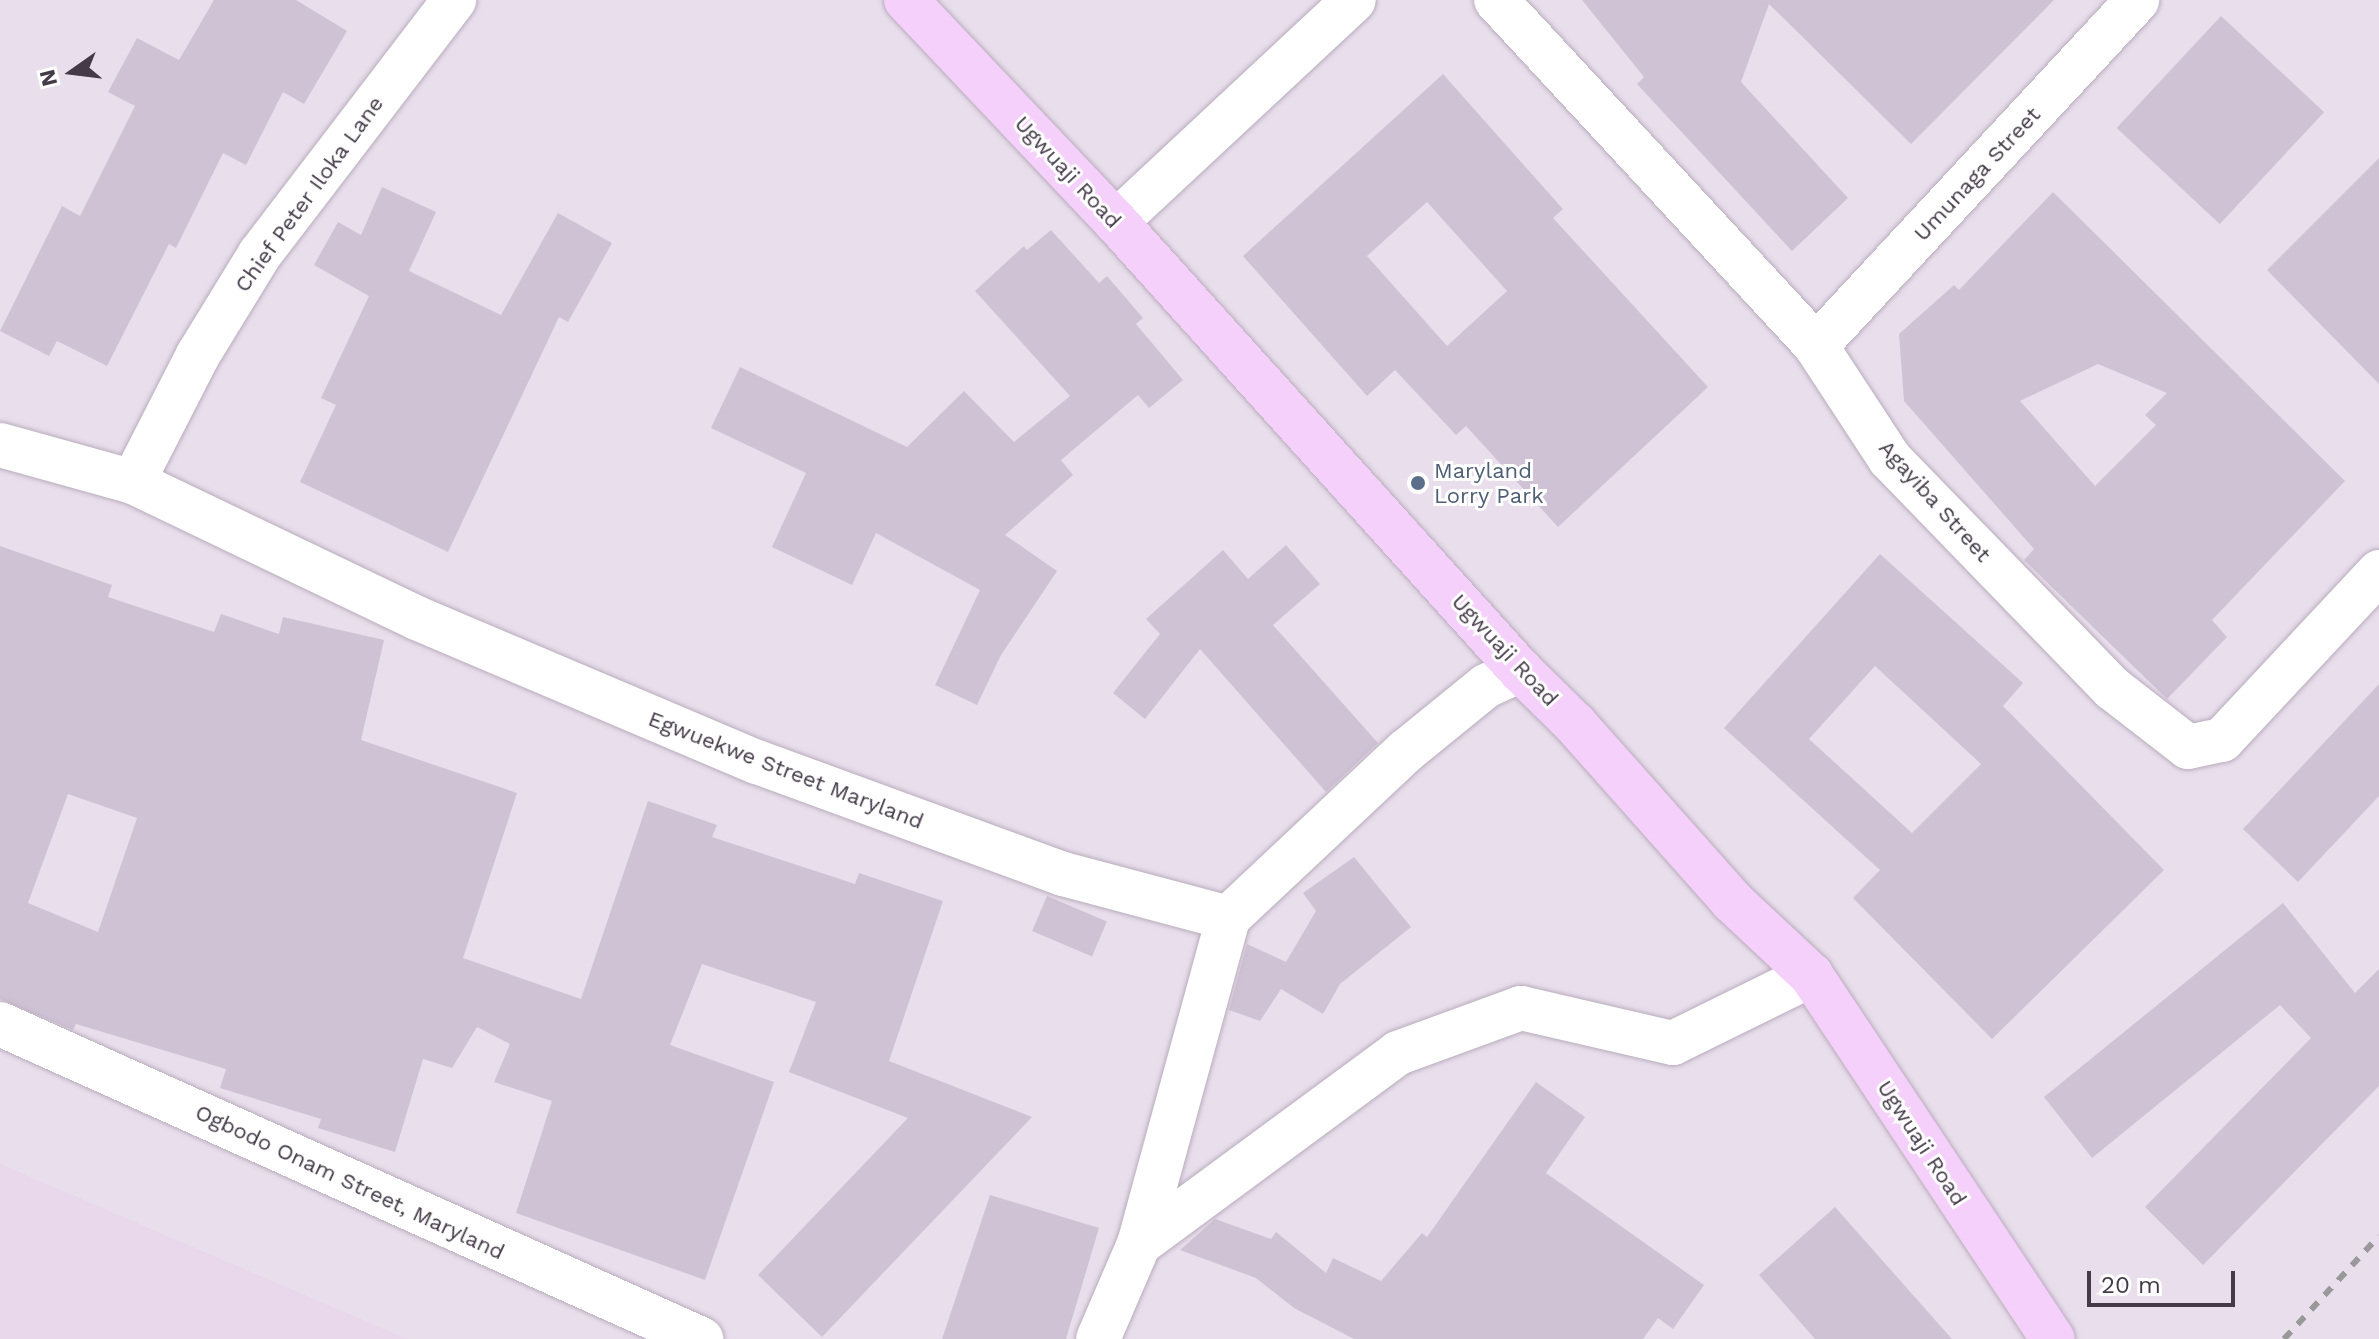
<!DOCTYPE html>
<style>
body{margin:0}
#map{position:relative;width:2379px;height:1339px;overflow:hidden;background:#f3ecf4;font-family:"Work Sans",sans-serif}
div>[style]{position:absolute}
.residential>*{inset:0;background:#e9deec;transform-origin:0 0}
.education>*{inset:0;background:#e9d7ec}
.building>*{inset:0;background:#d0c2d5;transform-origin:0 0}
.roads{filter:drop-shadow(0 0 2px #b8acbc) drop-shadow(0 0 2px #b8acbc)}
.street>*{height:44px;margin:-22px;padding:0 22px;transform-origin:22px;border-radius:22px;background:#fff}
.secondary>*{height:44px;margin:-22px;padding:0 22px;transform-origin:22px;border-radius:22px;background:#f5d0fa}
.rail>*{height:6px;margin-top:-3px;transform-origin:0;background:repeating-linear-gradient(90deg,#999 0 10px,transparent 0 20px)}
.dots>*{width:22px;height:22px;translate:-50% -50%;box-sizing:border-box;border:4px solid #fff;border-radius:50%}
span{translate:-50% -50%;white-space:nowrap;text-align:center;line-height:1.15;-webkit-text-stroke:6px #fff;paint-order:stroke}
.street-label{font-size:22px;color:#443a48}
.service-label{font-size:22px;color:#4e5e75}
.left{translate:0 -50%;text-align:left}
.north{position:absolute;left:32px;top:32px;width:80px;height:80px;-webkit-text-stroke:6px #fff;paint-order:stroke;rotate:256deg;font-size:22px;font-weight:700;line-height:32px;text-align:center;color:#443a48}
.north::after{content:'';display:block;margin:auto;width:28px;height:36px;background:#443a48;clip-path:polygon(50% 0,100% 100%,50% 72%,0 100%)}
.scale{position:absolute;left:2087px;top:1271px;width:148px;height:36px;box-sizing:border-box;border:4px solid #443a48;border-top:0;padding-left:10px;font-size:24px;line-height:28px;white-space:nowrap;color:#443a48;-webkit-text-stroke:6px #fff;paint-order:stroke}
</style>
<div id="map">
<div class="residential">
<div style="left:0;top:0;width:2379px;height:1339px"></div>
</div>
<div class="education">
<div style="clip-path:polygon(0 1164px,407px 1339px,0 1339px)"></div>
</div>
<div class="building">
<div style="clip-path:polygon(214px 0,296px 0,347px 31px,304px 104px,283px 92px,246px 165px,223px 153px,176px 248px,169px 244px,107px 366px,57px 341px,49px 356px,0 331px,62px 206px,80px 216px,135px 106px,108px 92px,137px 38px,179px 60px)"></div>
<div style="clip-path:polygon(1582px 0,2054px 0,1911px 144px,1769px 4px,1741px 82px,1848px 198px,1792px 251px,1637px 84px,1644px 77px)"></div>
<div style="left:2221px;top:16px;width:141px;height:153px;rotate:43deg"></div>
<div style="clip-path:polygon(evenodd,1443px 74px,1563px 209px,1553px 218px,1708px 387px,1558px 527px,1466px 426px,1456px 435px,1395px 370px,1367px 396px,1243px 256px,1443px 74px,1427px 202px,1507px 291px,1447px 346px,1367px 256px,1427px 202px)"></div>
<div style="clip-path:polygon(2379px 158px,2379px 384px,2267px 270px)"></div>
<div style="clip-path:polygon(382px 187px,436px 212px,409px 271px,501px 315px,558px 213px,612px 243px,568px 322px,559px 317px,448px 552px,300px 482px,336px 405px,321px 398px,369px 296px,314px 265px,338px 222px,361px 235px)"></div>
<div style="clip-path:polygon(evenodd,2053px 192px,2345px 481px,2212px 620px,2227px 637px,2167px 699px,2024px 560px,2034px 549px,1904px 401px,1899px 334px,1954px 285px,1959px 290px,2053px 192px,2098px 364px,2167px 393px,2145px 415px,2156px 425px,2095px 486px,2020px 401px,2098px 364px)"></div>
<div style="clip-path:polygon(1051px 230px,1099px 283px,1107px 276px,1143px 318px,1136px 324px,1183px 380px,1149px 408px,1138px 395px,1061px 460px,1073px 475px,1005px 535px,1057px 571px,1001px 655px,977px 705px,935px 685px,980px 590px,876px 533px,852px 585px,772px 547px,806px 473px,711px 428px,740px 367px,907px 447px,964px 391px,1014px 442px,1070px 396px,975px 291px,1024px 246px,1027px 250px)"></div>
<div style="clip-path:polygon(1286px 545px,1320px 584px,1273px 625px,1378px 743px,1326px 792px,1200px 649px,1145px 719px,1113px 693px,1160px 634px,1146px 619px,1223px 550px,1248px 579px)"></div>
<div style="clip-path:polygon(evenodd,0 546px,112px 585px,108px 597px,214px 632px,221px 614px,279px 634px,283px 617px,384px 640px,361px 740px,517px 793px,463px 958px,581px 999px,648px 801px,717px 825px,712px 837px,855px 884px,859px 873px,943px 901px,889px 1061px,1032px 1117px,822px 1337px,758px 1275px,908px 1118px,789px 1072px,816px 1002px,702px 964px,670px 1045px,774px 1082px,705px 1280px,516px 1213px,552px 1101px,494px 1082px,510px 1044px,477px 1027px,452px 1068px,423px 1059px,395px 1152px,318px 1128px,321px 1119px,220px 1088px,226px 1069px,76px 1024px,73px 1030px,0 999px,0 546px,68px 794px,137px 818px,98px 932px,28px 903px,68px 794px)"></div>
<div style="clip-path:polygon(evenodd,1880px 554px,2023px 683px,2003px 706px,2164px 870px,1992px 1039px,1853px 898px,1880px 870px,1724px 728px,1880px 554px,1875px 666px,1981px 764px,1912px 833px,1809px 739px,1875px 666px)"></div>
<div style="clip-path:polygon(2379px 684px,2379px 796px,2298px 882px,2243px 829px)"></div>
<div style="clip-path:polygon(1354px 857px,1411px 927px,1340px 984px,1323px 1014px,1281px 989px,1260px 1021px,1229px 1010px,1247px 944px,1286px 962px,1316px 911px,1303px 893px)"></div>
<div style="left:1047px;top:896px;width:65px;height:38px;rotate:23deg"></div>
<div style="clip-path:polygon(2283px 903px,2355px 993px,2379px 969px,2379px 1086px,2203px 1265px,2145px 1207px,2311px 1038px,2280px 1005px,2092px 1158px,2044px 1097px)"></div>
<div style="clip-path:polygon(1536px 1082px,1585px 1117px,1546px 1173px,1704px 1285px,1673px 1329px,1658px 1318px,1643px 1339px,1354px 1339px,1294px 1308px,1256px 1278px,1180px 1250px,1215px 1219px,1271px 1239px,1276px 1232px,1326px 1273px,1333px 1258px,1381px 1281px,1422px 1233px,1427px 1237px)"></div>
<div style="clip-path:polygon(990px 1195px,1099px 1228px,1066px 1339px,942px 1339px)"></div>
<div style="clip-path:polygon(1835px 1207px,1952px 1339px,1815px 1339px,1759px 1275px)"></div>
</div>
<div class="roads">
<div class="street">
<div style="left:1496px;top:0;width:471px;rotate:47.2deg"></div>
<div style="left:1816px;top:346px;width:135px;rotate:56.8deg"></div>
<div style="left:1890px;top:459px;width:319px;rotate:45.9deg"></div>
<div style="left:2112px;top:688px;width:96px;rotate:37.8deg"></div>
<div style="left:2188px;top:747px;width:35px;rotate:-12deg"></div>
<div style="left:2222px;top:740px;width:230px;rotate:-46.9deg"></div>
<div style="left:1116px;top:222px;width:325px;rotate:-43deg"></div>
<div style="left:1816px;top:346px;width:472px;rotate:-47.1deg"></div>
<div style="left:0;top:445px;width:138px;rotate:15.5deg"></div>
<div style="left:133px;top:482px;width:315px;rotate:25.6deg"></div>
<div style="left:417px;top:618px;width:369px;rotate:23deg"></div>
<div style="left:757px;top:762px;width:326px;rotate:20.1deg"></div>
<div style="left:1063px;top:874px;width:171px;rotate:14.9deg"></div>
<div style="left:1228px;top:918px;width:244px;rotate:-43.2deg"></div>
<div style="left:1406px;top:751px;width:103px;rotate:-39.1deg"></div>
<div style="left:1486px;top:686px;width:38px;rotate:-25deg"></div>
<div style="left:133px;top:482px;width:143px;rotate:-62.9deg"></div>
<div style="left:198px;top:355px;width:119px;rotate:-58.5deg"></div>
<div style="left:260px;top:254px;width:320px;rotate:-52.6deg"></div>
<div style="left:0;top:1024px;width:769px;rotate:24.2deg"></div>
<div style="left:1139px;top:1244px;width:338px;rotate:-74.7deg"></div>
<div style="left:1098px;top:1339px;width:103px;rotate:-66.7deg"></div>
<div style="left:1139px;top:1244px;width:322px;rotate:-36.4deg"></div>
<div style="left:1398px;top:1053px;width:131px;rotate:-20.1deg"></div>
<div style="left:1521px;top:1008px;width:156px;rotate:13deg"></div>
<div style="left:1673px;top:1043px;width:154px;rotate:-26.2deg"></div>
</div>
<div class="secondary">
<div style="left:906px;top:0;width:306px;rotate:46.6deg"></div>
<div style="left:1116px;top:222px;width:603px;rotate:47.96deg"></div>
<div style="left:1520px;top:670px;width:77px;rotate:44.5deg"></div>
<div style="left:1575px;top:724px;width:237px;rotate:48.4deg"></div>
<div style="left:1732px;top:901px;width:108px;rotate:43.1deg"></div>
<div style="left:1811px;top:975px;width:437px;rotate:56.4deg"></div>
</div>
</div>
<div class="rail">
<div style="left:2284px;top:1339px;width:140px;rotate:-47.3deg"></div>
</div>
<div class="dots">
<div style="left:1418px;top:483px;background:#5c6f8a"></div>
</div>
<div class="street-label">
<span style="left:1068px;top:172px;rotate:47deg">Ugwuaji Road</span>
<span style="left:1977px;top:174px;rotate:-47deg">Umunaga Street</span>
<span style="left:309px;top:194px;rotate:-54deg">Chief Peter Iloka Lane</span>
<span style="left:1935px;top:501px;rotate:48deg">Agayiba Street</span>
<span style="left:1505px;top:650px;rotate:47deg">Ugwuaji Road</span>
<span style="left:786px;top:770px;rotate:21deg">Egwuekwe Street Maryland</span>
<span style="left:1922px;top:1143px;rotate:57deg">Ugwuaji Road</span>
<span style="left:350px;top:1182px;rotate:25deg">Ogbodo Onam Street, Maryland</span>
</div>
<div class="service-label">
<span class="left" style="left:1434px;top:483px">Maryland<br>Lorry Park</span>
</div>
<div class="north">N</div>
<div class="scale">20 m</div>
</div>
